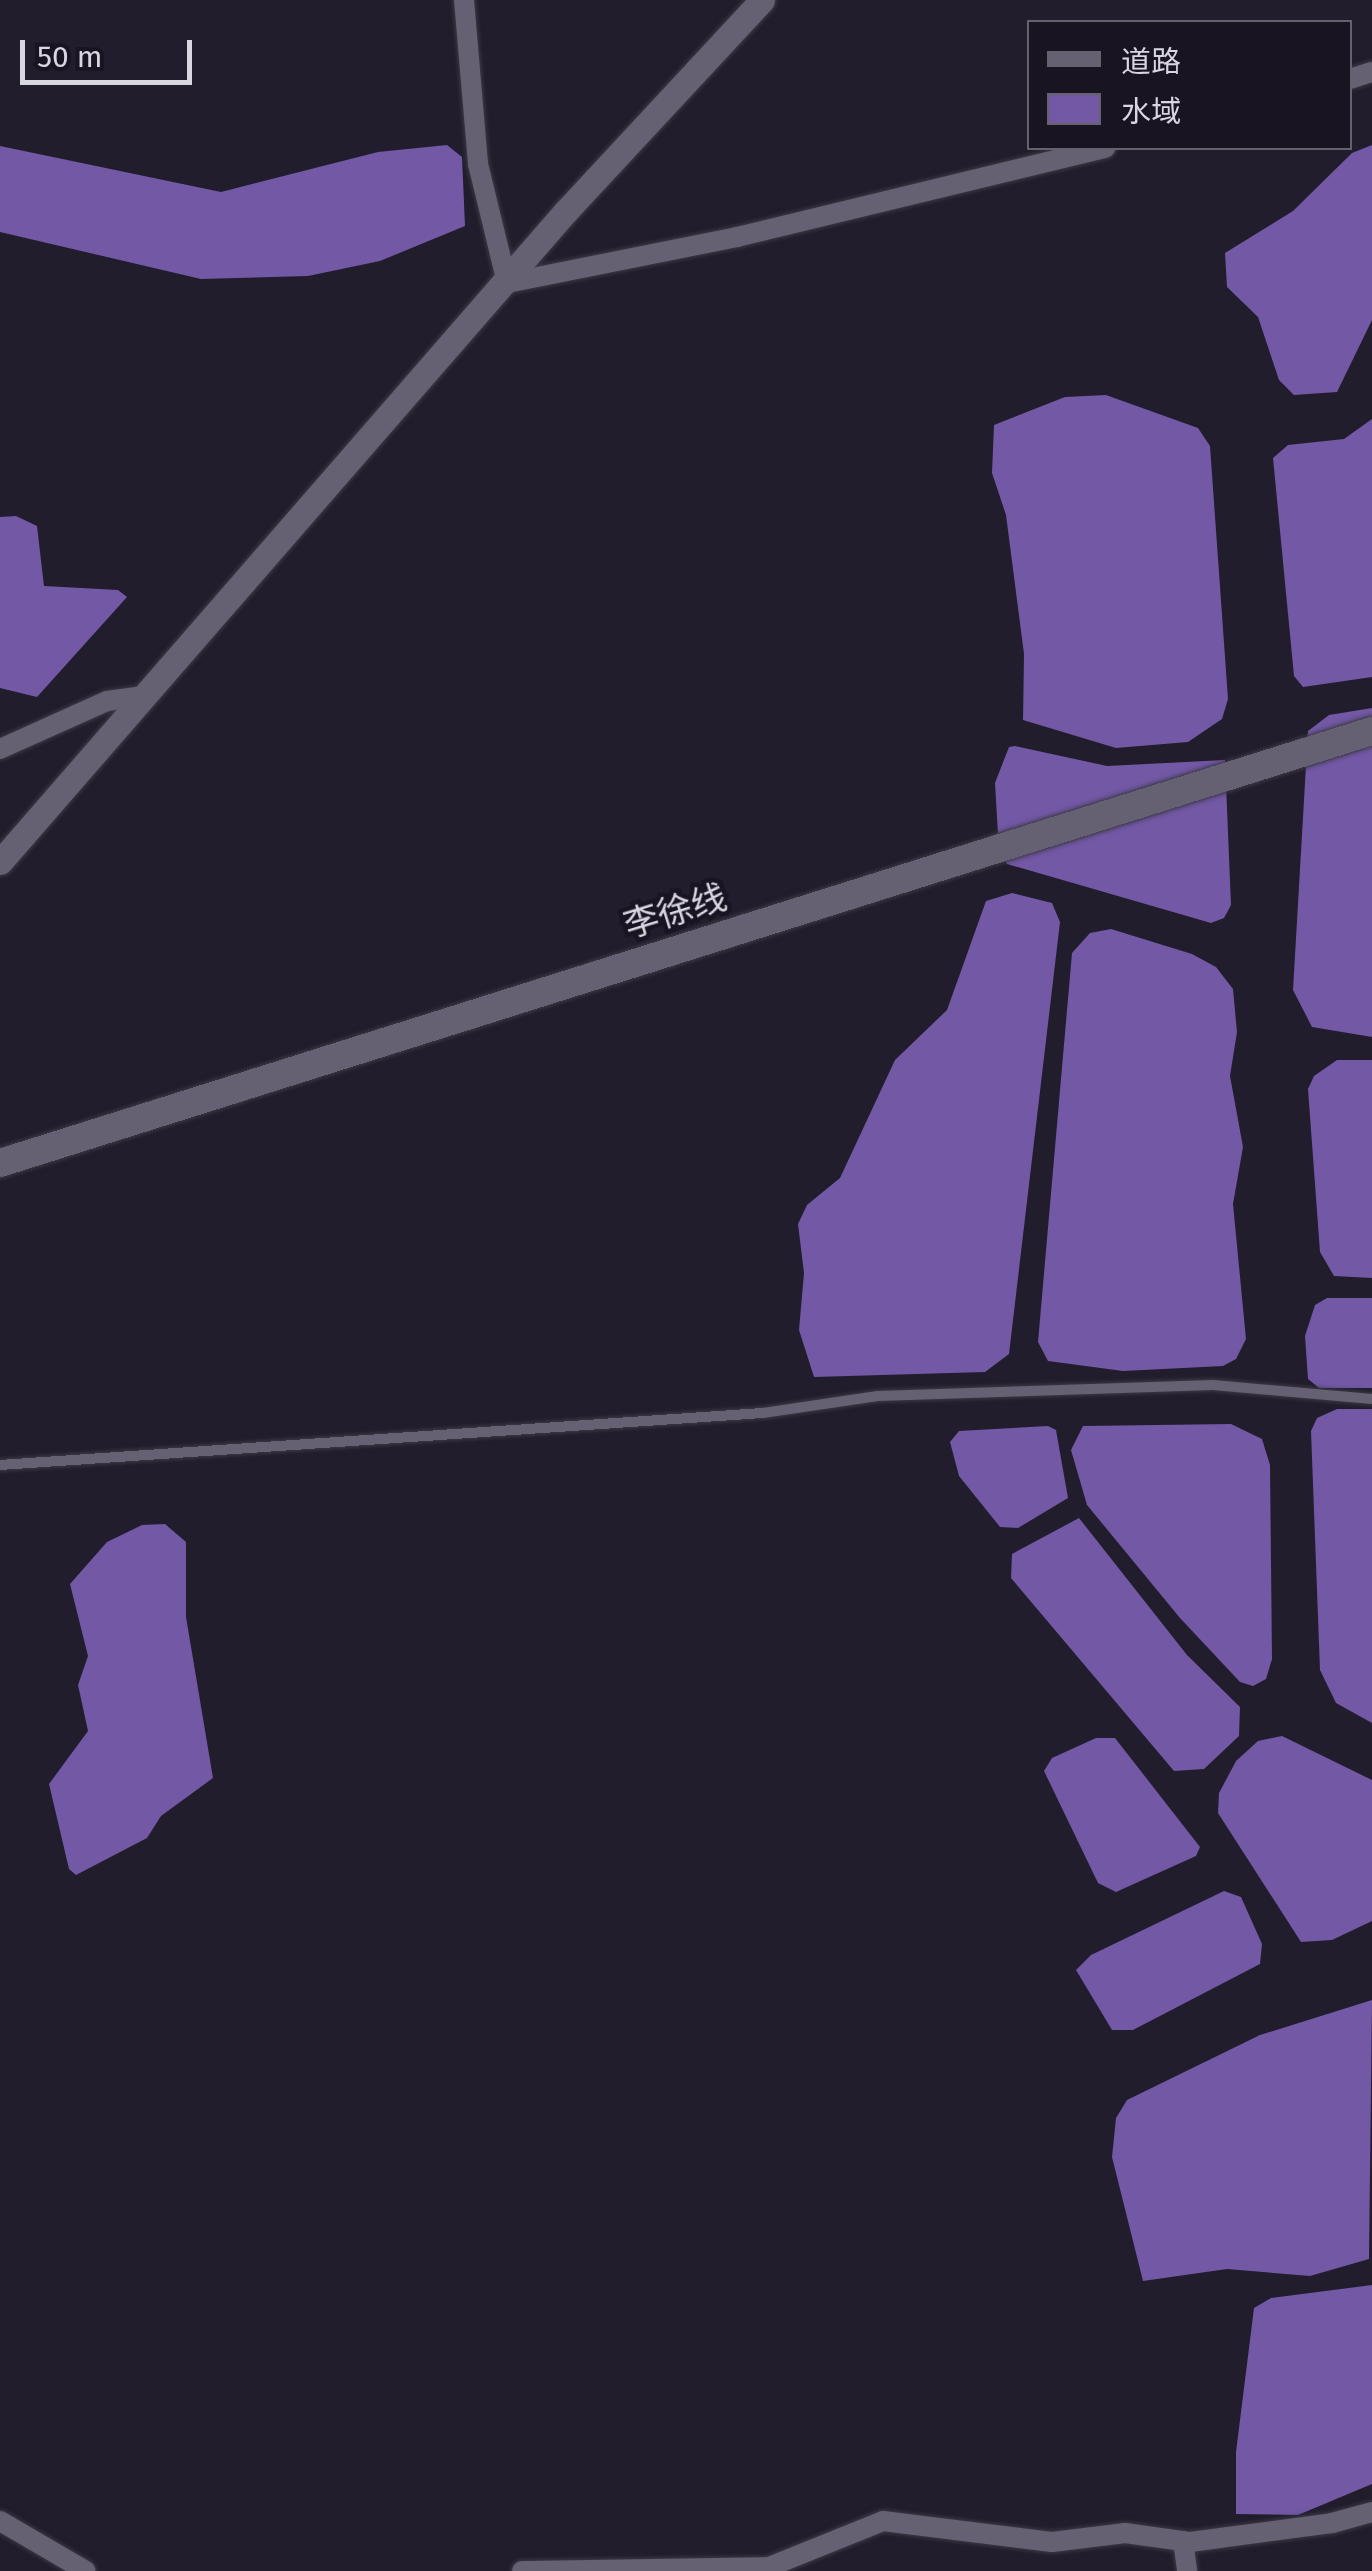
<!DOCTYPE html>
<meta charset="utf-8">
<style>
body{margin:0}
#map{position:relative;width:1372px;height:2571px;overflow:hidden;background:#211d2c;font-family:"Fira Sans","Noto Sans SC",sans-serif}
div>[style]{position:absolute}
.water>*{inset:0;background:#7258a5}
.roads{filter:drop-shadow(0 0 2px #3c3945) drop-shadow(0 0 2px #3c3945)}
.service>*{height:10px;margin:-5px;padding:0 5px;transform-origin:5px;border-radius:5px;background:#656072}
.minor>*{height:20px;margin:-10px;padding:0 10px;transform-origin:10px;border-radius:10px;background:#656072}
.tertiary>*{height:25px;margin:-12.5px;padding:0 12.5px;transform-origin:12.5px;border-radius:12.5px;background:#656072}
.secondary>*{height:28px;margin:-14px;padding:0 14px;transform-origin:14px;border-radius:14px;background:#656072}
span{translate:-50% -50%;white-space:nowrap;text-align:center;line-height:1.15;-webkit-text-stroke:9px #181422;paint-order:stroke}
.street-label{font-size:35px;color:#d8d6e0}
.legend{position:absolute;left:1027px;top:20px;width:325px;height:130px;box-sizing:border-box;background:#181422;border:2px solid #65626e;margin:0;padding:12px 18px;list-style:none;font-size:30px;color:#d8d6e0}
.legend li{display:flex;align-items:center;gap:20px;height:50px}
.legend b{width:50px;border:2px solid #65626e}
.scale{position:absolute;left:20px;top:40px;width:172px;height:45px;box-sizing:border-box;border:5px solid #d8d6e0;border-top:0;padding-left:12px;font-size:30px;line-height:35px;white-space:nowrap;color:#d8d6e0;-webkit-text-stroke:8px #181422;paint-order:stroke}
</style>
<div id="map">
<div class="water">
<div style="clip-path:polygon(447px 145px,462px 157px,465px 226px,380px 261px,308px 276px,201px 279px,0 232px,0 146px,221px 192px,378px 152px)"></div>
<div style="clip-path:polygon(1372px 145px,1372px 320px,1337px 392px,1294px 395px,1279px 380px,1258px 317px,1227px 287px,1225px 253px,1293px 211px,1352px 153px)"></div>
<div style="clip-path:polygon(1106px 395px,1198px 428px,1210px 446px,1228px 699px,1222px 719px,1188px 742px,1116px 748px,1023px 720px,1024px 654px,1006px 515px,992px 473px,994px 425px,1065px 397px)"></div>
<div style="clip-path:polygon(1372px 419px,1372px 677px,1303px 687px,1294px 676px,1273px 458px,1288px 445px,1344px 439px)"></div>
<div style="clip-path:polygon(16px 516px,37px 526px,44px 586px,118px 590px,127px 597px,37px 697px,0 688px,0 517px)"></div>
<div style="clip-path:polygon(1372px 708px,1372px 1037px,1312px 1027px,1293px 990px,1308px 731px,1329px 715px)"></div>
<div style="clip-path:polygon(1015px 746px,1107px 766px,1225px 760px,1231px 905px,1224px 918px,1211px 923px,1007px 864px,999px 852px,995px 783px,1009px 747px)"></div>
<div style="clip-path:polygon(1012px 893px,1052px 903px,1060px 922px,1009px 1354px,985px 1372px,814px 1377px,799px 1330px,804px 1273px,798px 1224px,807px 1205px,840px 1178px,895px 1060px,947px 1010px,986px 901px)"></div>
<div style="clip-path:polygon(1111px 929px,1192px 954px,1216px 967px,1233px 989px,1237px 1032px,1230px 1076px,1243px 1147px,1233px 1204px,1246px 1339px,1236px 1359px,1223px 1366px,1123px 1371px,1048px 1361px,1038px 1342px,1072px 953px,1090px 933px)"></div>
<div style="clip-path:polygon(1337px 1060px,1372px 1060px,1372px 1278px,1334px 1276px,1320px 1252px,1308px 1089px,1314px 1076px)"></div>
<div style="clip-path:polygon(1327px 1298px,1372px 1298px,1372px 1388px,1319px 1388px,1308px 1379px,1305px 1336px,1315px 1305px)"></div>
<div style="clip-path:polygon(1337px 1409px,1372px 1409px,1372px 1723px,1336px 1703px,1320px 1670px,1311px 1431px,1317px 1418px)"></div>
<div style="clip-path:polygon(1231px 1424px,1262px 1439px,1270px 1465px,1272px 1659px,1266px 1679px,1253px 1686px,1240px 1682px,1180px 1618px,1087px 1505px,1071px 1450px,1083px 1426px)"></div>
<div style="clip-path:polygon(1048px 1426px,1056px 1430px,1068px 1498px,1018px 1528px,1000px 1527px,959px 1476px,950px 1442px,959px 1431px)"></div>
<div style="clip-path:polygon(1079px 1518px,1187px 1655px,1240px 1707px,1239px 1736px,1204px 1769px,1174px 1771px,1011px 1578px,1012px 1554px)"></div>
<div style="clip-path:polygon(165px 1524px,186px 1542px,186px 1617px,213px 1778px,161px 1816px,147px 1838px,76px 1875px,69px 1869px,49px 1784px,88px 1731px,78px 1685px,88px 1656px,70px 1584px,107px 1542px,142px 1525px)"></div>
<div style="clip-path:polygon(1282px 1736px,1372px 1780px,1372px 1921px,1332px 1940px,1301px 1942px,1218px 1813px,1219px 1793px,1236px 1761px,1258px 1741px)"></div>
<div style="clip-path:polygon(1096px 1738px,1115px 1738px,1200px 1847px,1196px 1856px,1116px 1892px,1098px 1883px,1044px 1771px,1052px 1758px)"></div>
<div style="clip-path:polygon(1224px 1891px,1241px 1897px,1262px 1944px,1260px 1964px,1133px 2030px,1112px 2030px,1076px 1970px,1091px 1955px)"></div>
<div style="clip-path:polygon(1372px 2000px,1369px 2259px,1310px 2276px,1227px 2269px,1143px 2281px,1112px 2157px,1116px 2118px,1127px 2100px,1260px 2035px)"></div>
<div style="clip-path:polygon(1372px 2285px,1372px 2484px,1298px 2515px,1236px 2514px,1236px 2452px,1254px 2308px,1271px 2298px)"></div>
</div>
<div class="roads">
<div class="service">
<div style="left:0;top:1465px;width:765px;rotate:-3.9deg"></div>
<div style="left:763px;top:1413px;width:116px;rotate:-8.4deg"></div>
<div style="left:878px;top:1396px;width:335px;rotate:-1.9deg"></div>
<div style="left:1213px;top:1385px;width:160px;rotate:5deg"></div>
</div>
<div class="minor">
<div style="left:464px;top:0;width:165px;rotate:85.1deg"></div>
<div style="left:478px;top:164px;width:122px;rotate:76.3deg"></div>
<div style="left:507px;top:283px;width:235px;rotate:-11.3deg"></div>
<div style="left:737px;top:237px;width:379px;rotate:-13.6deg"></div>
<div style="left:1350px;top:79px;width:23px;rotate:-18deg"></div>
<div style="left:0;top:749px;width:117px;rotate:-24.2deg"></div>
<div style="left:107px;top:701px;width:37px;rotate:-8deg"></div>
<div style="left:0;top:2521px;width:99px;rotate:30.2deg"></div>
<div style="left:1183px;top:2541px;width:30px;rotate:82deg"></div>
<div style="left:522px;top:2571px;width:247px;rotate:-0.9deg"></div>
<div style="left:769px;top:2567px;width:123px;rotate:-22deg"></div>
<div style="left:883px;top:2521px;width:170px;rotate:7.1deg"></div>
<div style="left:1052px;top:2542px;width:74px;rotate:-7deg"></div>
<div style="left:1125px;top:2533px;width:66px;rotate:7.9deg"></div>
<div style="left:1190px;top:2542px;width:143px;rotate:-7.6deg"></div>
<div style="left:1332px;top:2523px;width:41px;rotate:-15.4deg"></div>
</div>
<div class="tertiary">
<div style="left:0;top:862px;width:863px;rotate:-49deg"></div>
<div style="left:566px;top:211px;width:288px;rotate:-47.1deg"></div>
</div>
<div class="secondary">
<div style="left:0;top:1163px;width:1438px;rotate:-17.48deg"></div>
</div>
</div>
<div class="street-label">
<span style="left:675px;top:911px;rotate:-17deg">李徐线</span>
</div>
<ul class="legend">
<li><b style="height:12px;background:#656072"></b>道路</li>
<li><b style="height:28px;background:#7258a5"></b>水域</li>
</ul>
<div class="scale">50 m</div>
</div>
